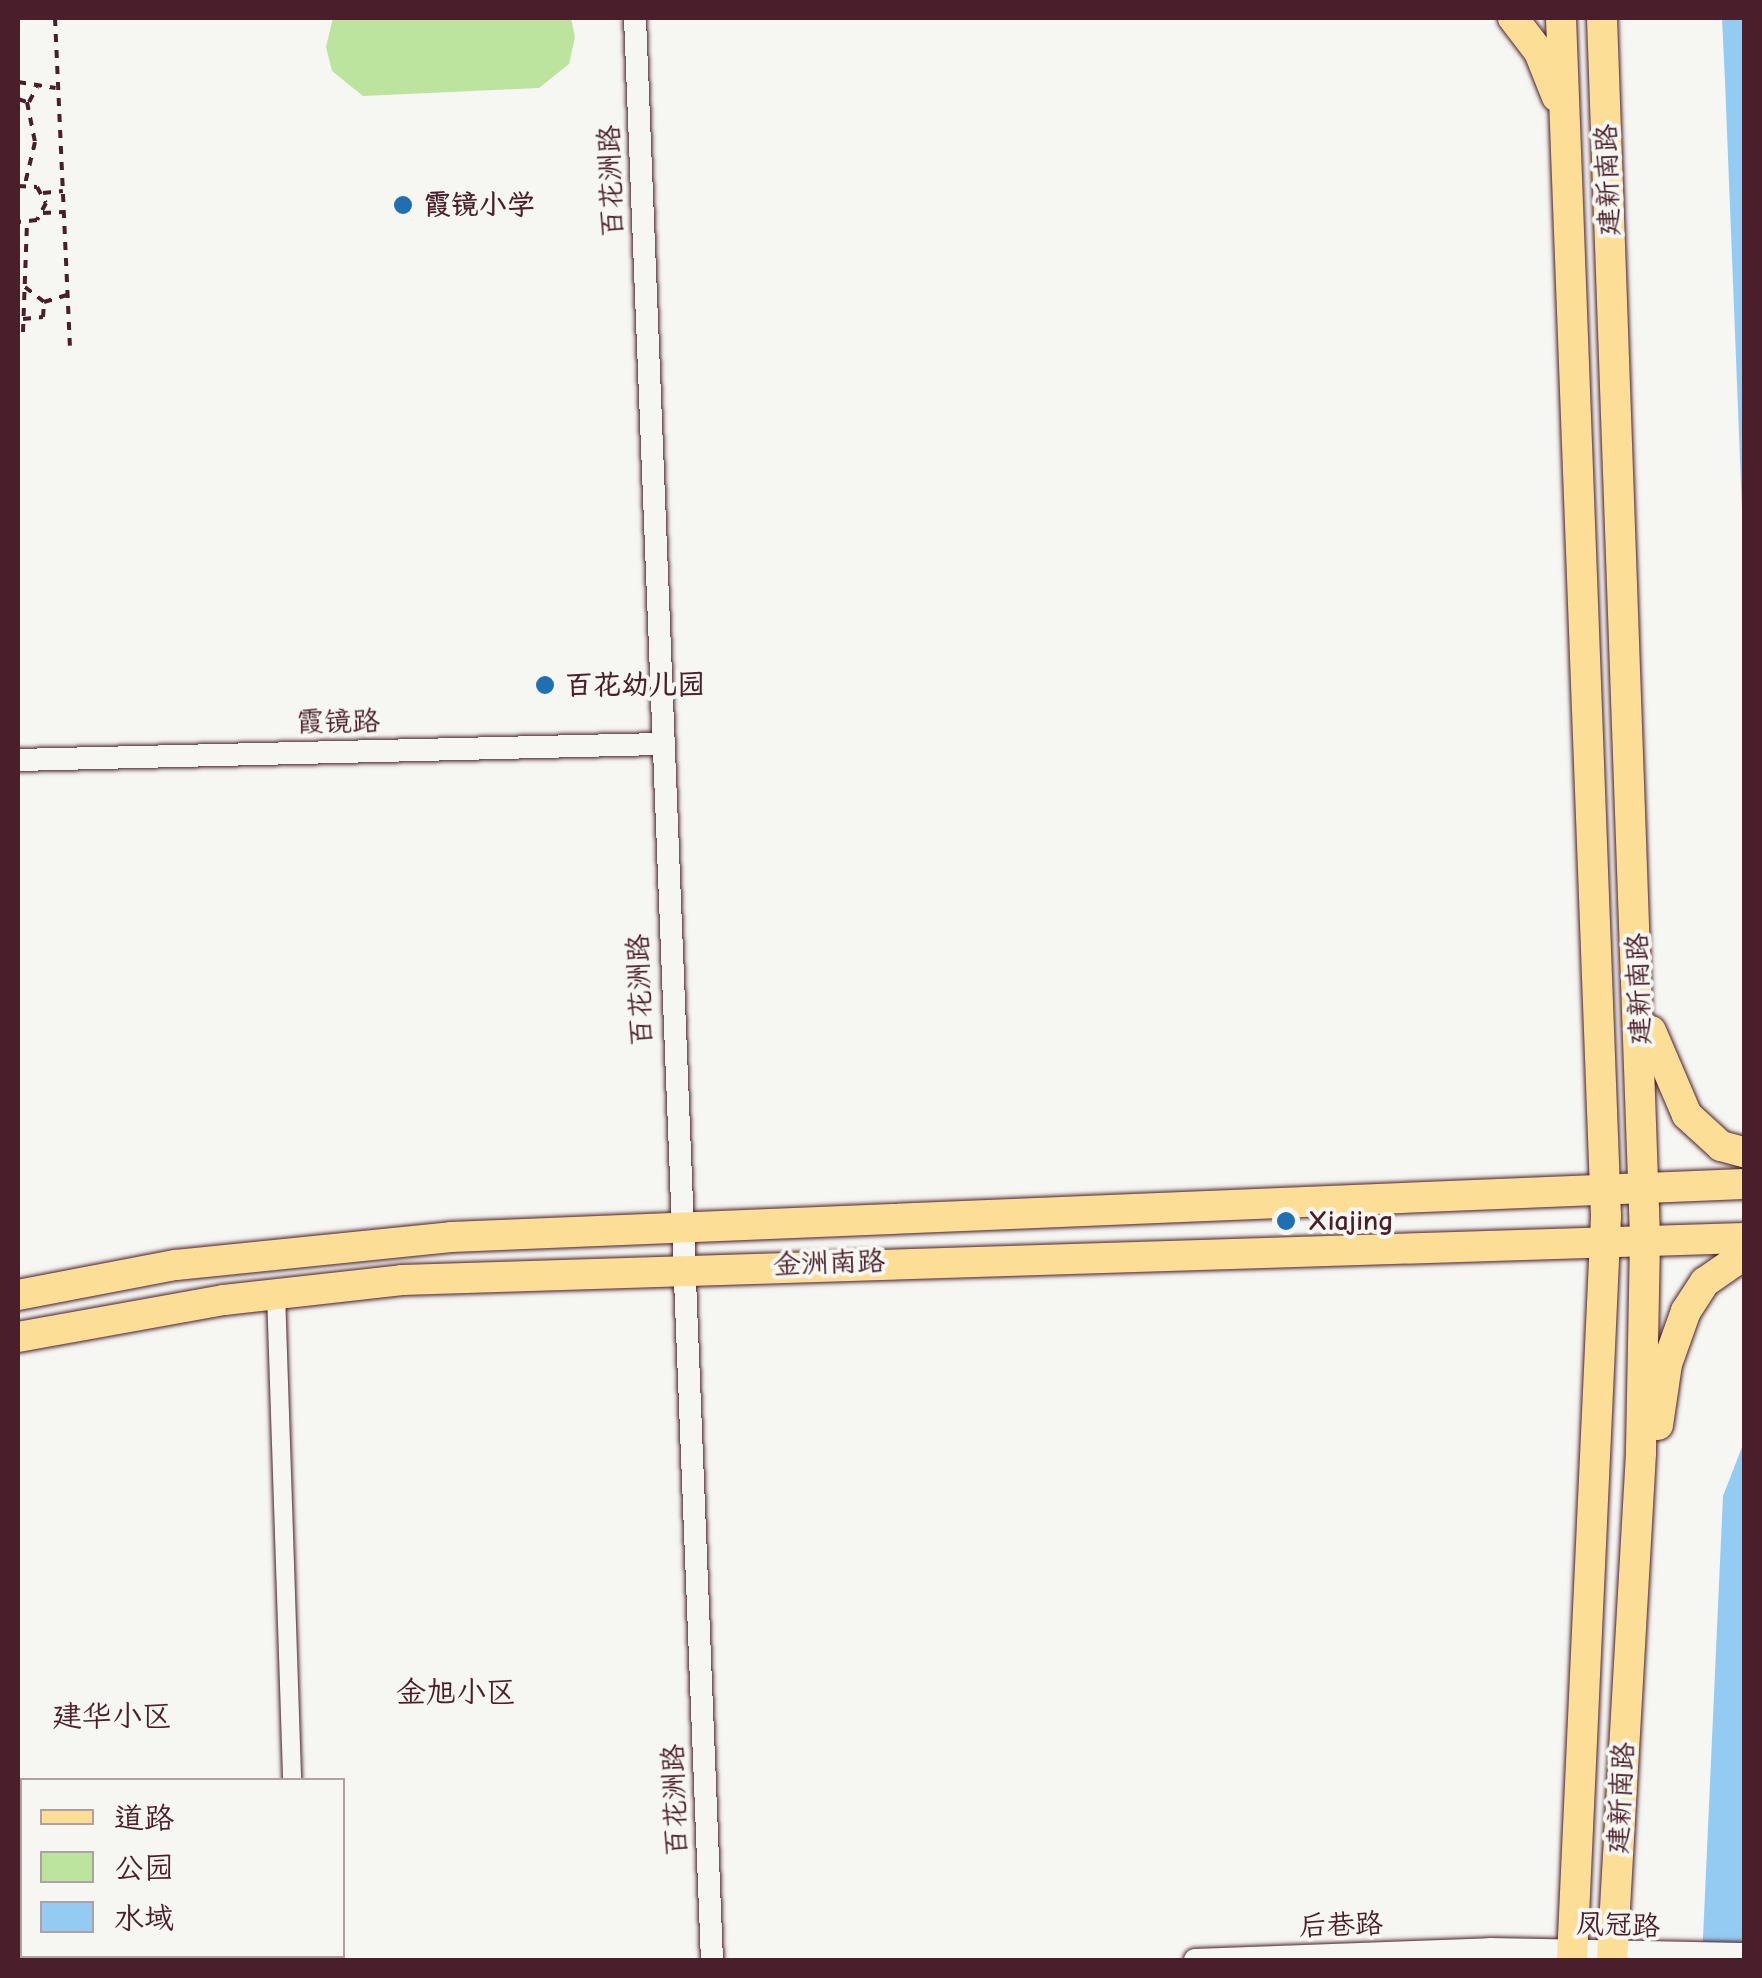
<!DOCTYPE html>
<meta charset="utf-8">
<style>
body{margin:0}
#map{position:relative;width:1762px;height:1978px;overflow:hidden;background:#f6f6f2;font-family:"Comic Neue","LXGW WenKai TC",sans-serif}
div>[style]{position:absolute}
.green>*{inset:0;background:#bde49f}
.water>*{inset:0;background:#93cbf2}
.path>*{height:4px;margin-top:-2px;transform-origin:0;background:repeating-linear-gradient(90deg,#4a1f2b 0 8px,transparent 0 16px)}
.roads{filter:drop-shadow(0 0 2px #4a1f2b) drop-shadow(0 0 2px #4a1f2b)}
.minor>*{height:18px;margin:-9px;padding:0 9px;transform-origin:9px;border-radius:9px;background:#f6f6f2}
.tertiary>*{height:22px;margin:-11px;padding:0 11px;transform-origin:11px;border-radius:11px;background:#f6f6f2}
.primary>*{height:30px;margin:-15px;padding:0 15px;transform-origin:15px;border-radius:15px;background:#fcde96}
.dots>*{width:28px;height:28px;translate:-50% -50%;box-sizing:border-box;border:5px solid #f6f6f2;border-radius:50%}
span{translate:-50% -50%;white-space:nowrap;text-align:center;line-height:1.15;-webkit-text-stroke:8px #f6f6f2;paint-order:stroke}
.street-label{font-size:28px;color:#4a1f2b}
.poi-label{font-size:28px;color:#4a1f2b;font-weight:700}
.left{translate:0 -50%;text-align:left}
.neighbourhood-label{font-size:30px;color:#4a1f2b}
.frame{position:absolute;inset:0;border:20px solid #4a1f2b;pointer-events:none}
.legend{position:absolute;left:20px;top:1778px;width:325px;height:180px;box-sizing:border-box;background:#f6f6f2;border:2px solid #b1a0a2;margin:0;padding:12px 18px;list-style:none;font-size:30px;color:#4a1f2b}
.legend li{display:flex;align-items:center;gap:20px;height:50px}
.legend b{width:50px;border:2px solid #b1a0a2}
</style>
<div id="map">
<div class="green">
<div style="clip-path:polygon(333px 18px,571px 18px,575px 37px,569px 64px,539px 88px,363px 96px,332px 71px,326px 47px)"></div>
</div>
<div class="water">
<div style="clip-path:polygon(1722px 18px,1744px 18px,1744px 560px,1725px 81px)"></div>
<div style="clip-path:polygon(1744px 1442px,1744px 1960px,1702px 1960px,1723px 1496px)"></div>
</div>
<div class="path">
<div style="left:55px;top:18px;width:328px;rotate:87.4deg"></div>
<div style="left:18px;top:82px;width:38px;rotate:9deg"></div>
<div style="left:18px;top:99px;width:9px;rotate:18deg"></div>
<div style="left:27px;top:102px;width:41px;rotate:78.7deg"></div>
<div style="left:35px;top:142px;width:43px;rotate:103.4deg"></div>
<div style="left:29px;top:102px;width:17px;rotate:-62deg"></div>
<div style="left:18px;top:186px;width:19px;rotate:3deg"></div>
<div style="left:37px;top:187px;width:18px;rotate:61deg"></div>
<div style="left:46px;top:203px;width:19px;rotate:118deg"></div>
<div style="left:37px;top:220px;width:19px;rotate:174deg"></div>
<div style="left:43px;top:193px;width:20px;rotate:-6deg"></div>
<div style="left:43px;top:213px;width:20px;rotate:-3deg"></div>
<div style="left:25px;top:287px;width:24px;rotate:38deg"></div>
<div style="left:23px;top:319px;width:20px;rotate:-6deg"></div>
<div style="left:43px;top:317px;width:15px;rotate:-86deg"></div>
<div style="left:44px;top:302px;width:24px;rotate:-17deg"></div>
<div style="left:23px;top:332px;width:109px;rotate:-87.9deg"></div>
</div>
<div class="roads">
<div class="minor">
<div style="left:276px;top:1293px;width:487px;rotate:88.1deg"></div>
<div style="left:304px;top:1956px;width:4px;rotate:90deg"></div>
</div>
<div class="tertiary">
<div style="left:635px;top:18px;width:1944px;rotate:87.73deg"></div>
<div style="left:18px;top:760px;width:642px;rotate:-1.43deg"></div>
<div style="left:1195px;top:1960px;width:295px;rotate:-2.1deg"></div>
<div style="left:1490px;top:1949px;width:254px;rotate:1.1deg"></div>
</div>
<div class="primary">
<div style="left:1513px;top:18px;width:43px;rotate:52.6deg"></div>
<div style="left:1539px;top:52px;width:48px;rotate:68.2deg"></div>
<div style="left:1561px;top:18px;width:1199px;rotate:87.85deg"></div>
<div style="left:1606px;top:1216px;width:745px;rotate:92.62deg"></div>
<div style="left:1602px;top:18px;width:1223px;rotate:87.98deg"></div>
<div style="left:1645px;top:1240px;width:213px;rotate:91.1deg"></div>
<div style="left:1641px;top:1453px;width:508px;rotate:93.27deg"></div>
<div style="left:1651px;top:1031px;width:91px;rotate:66.8deg"></div>
<div style="left:1687px;top:1115px;width:46px;rotate:42.4deg"></div>
<div style="left:1721px;top:1146px;width:24px;rotate:15deg"></div>
<div style="left:18px;top:1295px;width:161px;rotate:-10.8deg"></div>
<div style="left:176px;top:1265px;width:276px;rotate:-5.8deg"></div>
<div style="left:451px;top:1237px;width:1294px;rotate:-2.35deg"></div>
<div style="left:18px;top:1337px;width:209px;rotate:-10.2deg"></div>
<div style="left:224px;top:1300px;width:179px;rotate:-6.4deg"></div>
<div style="left:402px;top:1280px;width:1343px;rotate:-1.79deg"></div>
<div style="left:1658px;top:1425px;width:62px;rotate:-81.6deg"></div>
<div style="left:1667px;top:1364px;width:56px;rotate:-70.3deg"></div>
<div style="left:1686px;top:1311px;width:35px;rotate:-57deg"></div>
<div style="left:1705px;top:1282px;width:47px;rotate:-34.7deg"></div>
</div>
</div>
<div class="dots">
<div style="left:403px;top:205px;background:#1f6fb2"></div>
<div style="left:545px;top:685px;background:#1f6fb2"></div>
<div style="left:1286px;top:1221px;background:#1f6fb2"></div>
</div>
<div class="street-label">
<span style="left:1608px;top:180px;rotate:-92deg">建新南路</span>
<span style="left:611px;top:181px;rotate:-92deg">百花洲路</span>
<span style="left:338px;top:722px;rotate:-1deg">霞镜路</span>
<span style="left:1639px;top:989px;rotate:-92deg">建新南路</span>
<span style="left:640px;top:990px;rotate:-92deg">百花洲路</span>
<span style="left:829px;top:1263px;rotate:-2deg">金洲南路</span>
<span style="left:1621px;top:1798px;rotate:-87deg">建新南路</span>
<span style="left:675px;top:1800px;rotate:-92deg">百花洲路</span>
<span style="left:1341px;top:1925px;rotate:-2deg">后巷路</span>
<span style="left:1618px;top:1925px;rotate:2deg">凤冠路</span>
</div>
<div class="poi-label">
<span class="left" style="left:423px;top:205px">霞镜小学</span>
<span class="left" style="left:565px;top:685px">百花幼儿园</span>
<span class="left" style="left:1308px;top:1221px">Xiajing</span>
</div>
<div class="neighbourhood-label">
<span style="left:456px;top:1693px">金旭小区</span>
<span style="left:112px;top:1717px">建华小区</span>
</div>
<div class="frame"></div>
<ul class="legend">
<li><b style="height:12px;background:#fcde96"></b>道路</li>
<li><b style="height:28px;background:#bde49f"></b>公园</li>
<li><b style="height:28px;background:#93cbf2"></b>水域</li>
</ul>
</div>
